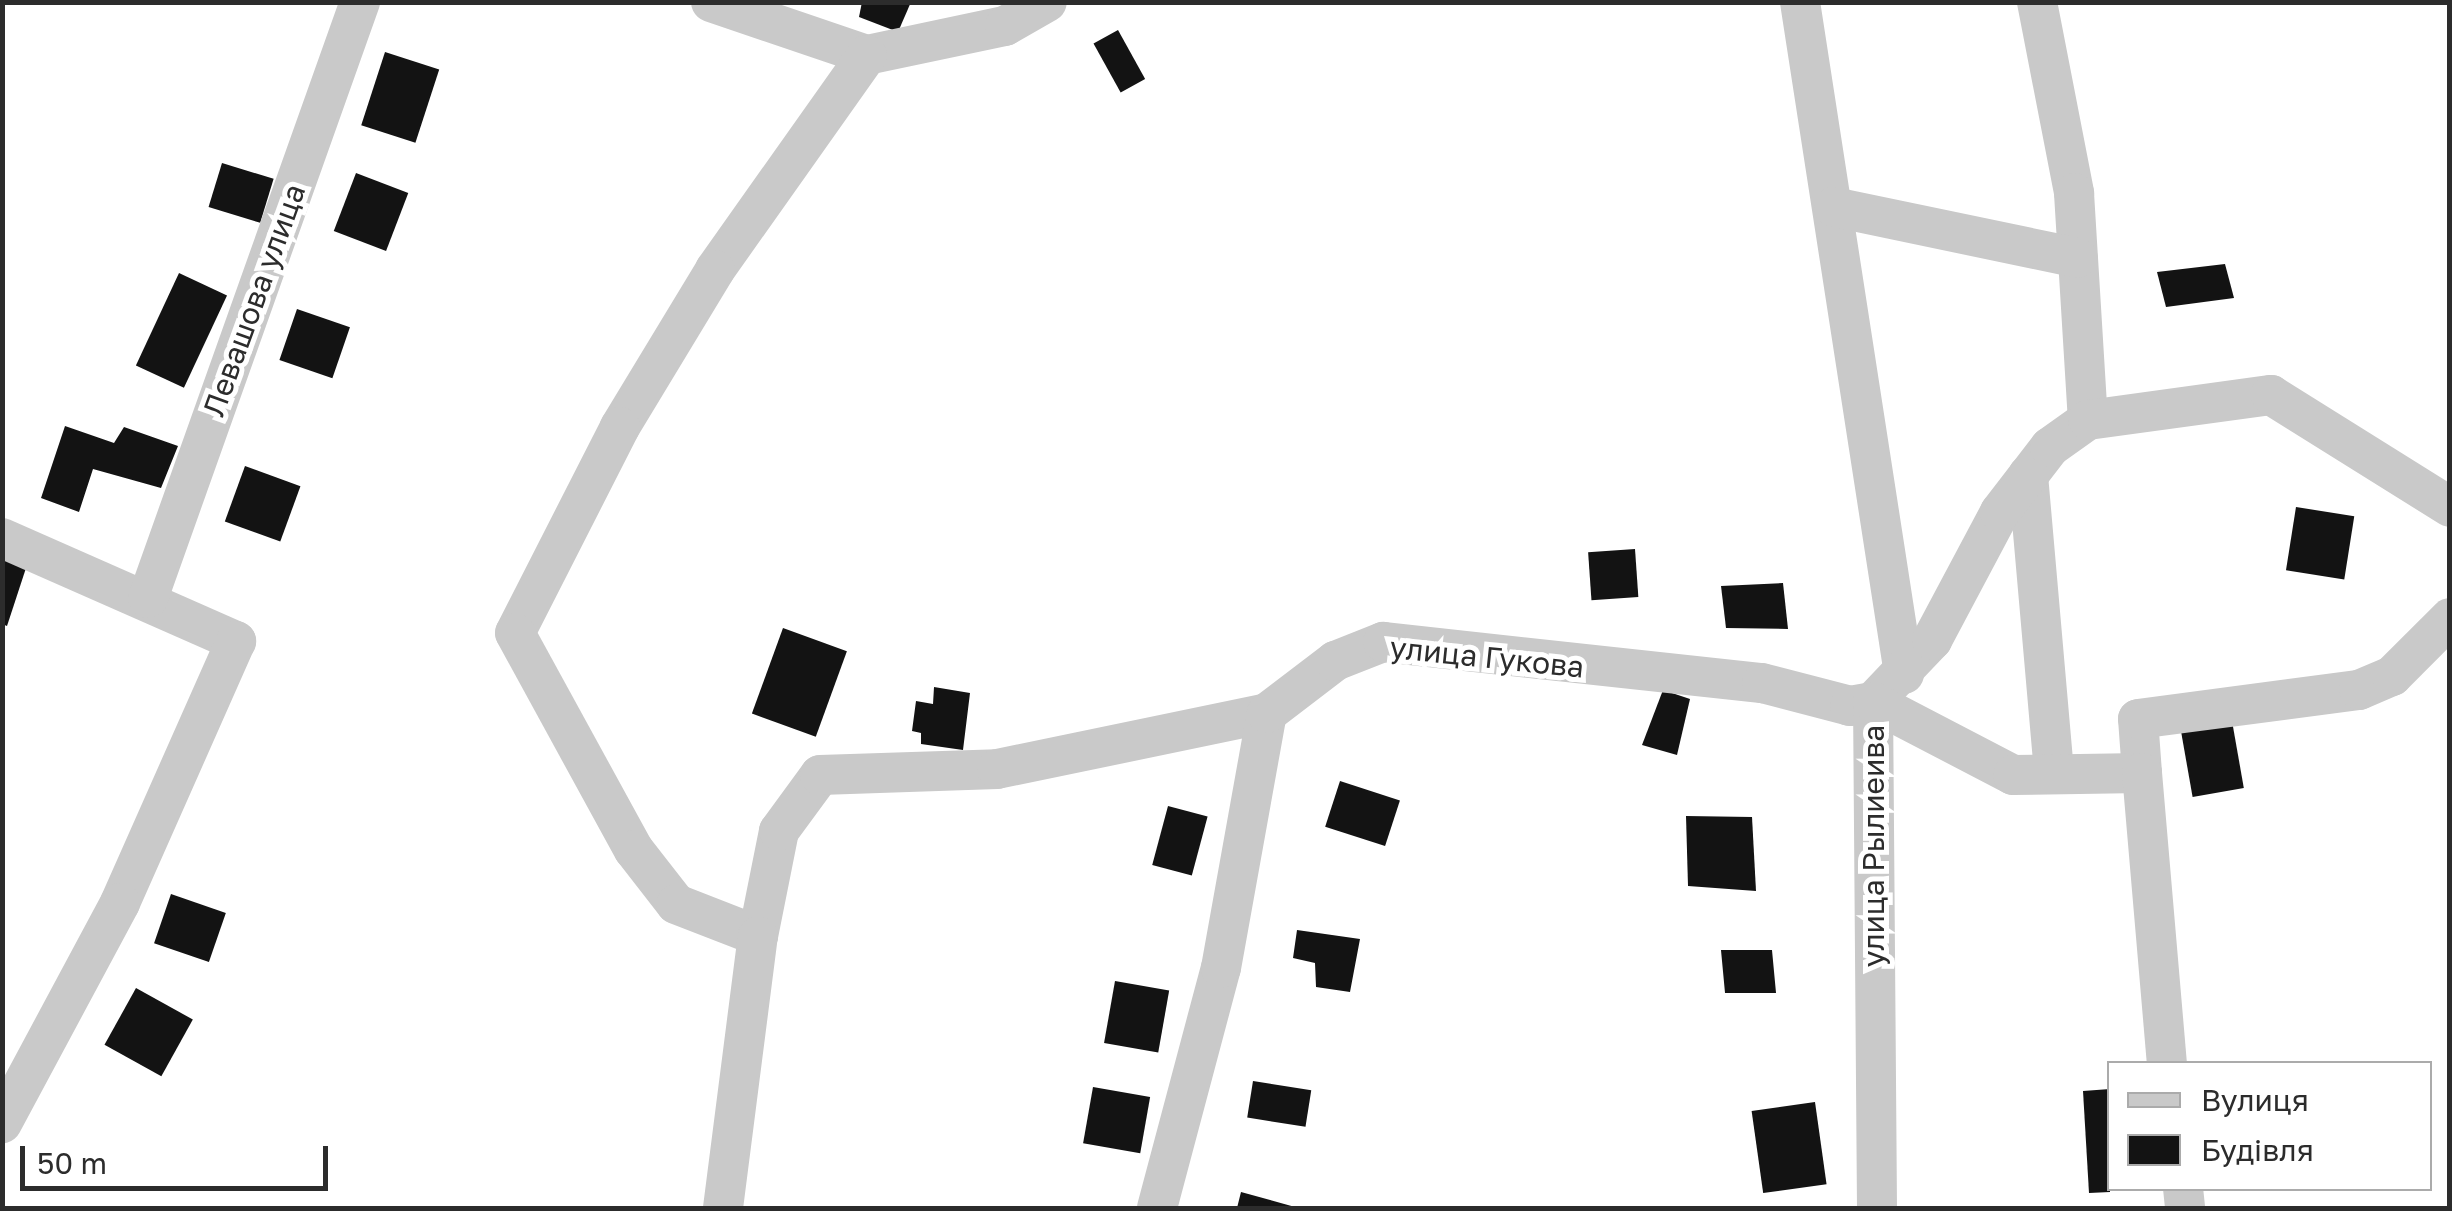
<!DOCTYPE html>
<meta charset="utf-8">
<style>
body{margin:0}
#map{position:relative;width:2452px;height:1211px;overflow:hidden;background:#fff;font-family:"Golos Text",sans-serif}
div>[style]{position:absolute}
.building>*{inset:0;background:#131313;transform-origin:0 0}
.street>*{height:40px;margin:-20px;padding:0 20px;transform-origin:20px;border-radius:20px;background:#c9c9c9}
span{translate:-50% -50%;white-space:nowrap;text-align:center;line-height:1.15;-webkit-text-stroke:10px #fff;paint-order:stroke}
.street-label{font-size:30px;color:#2c2c2c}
.frame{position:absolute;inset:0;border:5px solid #2c2c2c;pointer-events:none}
.legend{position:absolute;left:2107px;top:1061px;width:325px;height:130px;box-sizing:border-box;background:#fff;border:2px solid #ababab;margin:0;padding:12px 18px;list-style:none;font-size:30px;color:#2c2c2c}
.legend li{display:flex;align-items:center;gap:20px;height:50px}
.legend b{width:50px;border:2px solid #ababab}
.scale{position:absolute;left:20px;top:1146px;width:308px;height:45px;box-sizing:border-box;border:5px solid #2c2c2c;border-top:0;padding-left:12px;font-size:30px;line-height:35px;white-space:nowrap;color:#2c2c2c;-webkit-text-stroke:8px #fff;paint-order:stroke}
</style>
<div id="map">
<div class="building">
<div style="clip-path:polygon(862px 2px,911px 2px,898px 32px,859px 17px)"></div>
<div style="left:1118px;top:30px;width:56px;height:28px;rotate:61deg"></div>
<div style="left:385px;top:52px;width:57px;height:77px;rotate:18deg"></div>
<div style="left:222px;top:163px;width:54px;height:46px;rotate:17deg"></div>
<div style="left:356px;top:173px;width:56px;height:62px;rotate:21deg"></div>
<div style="clip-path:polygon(2225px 264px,2234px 298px,2166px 307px,2157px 272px)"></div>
<div style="left:179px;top:273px;width:53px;height:102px;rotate:25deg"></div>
<div style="left:297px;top:309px;width:56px;height:54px;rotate:19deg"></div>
<div style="clip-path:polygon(65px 426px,114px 443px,124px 427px,178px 446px,161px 488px,93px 469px,79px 512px,41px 498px)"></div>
<div style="left:245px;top:466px;width:59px;height:59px;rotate:20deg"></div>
<div style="left:2296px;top:507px;width:59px;height:64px;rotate:9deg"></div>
<div style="left:1635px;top:549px;width:48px;height:47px;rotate:86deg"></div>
<div style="clip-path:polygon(2px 559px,26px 568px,7px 626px,2px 624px)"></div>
<div style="clip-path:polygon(1783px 583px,1788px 629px,1726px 628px,1721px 586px)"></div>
<div style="left:783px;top:628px;width:68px;height:91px;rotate:20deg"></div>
<div style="clip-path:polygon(934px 687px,970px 693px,963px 750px,921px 744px,921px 733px,912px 731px,916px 701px,933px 704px)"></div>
<div style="clip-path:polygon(1663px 690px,1690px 699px,1677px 755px,1642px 745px)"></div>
<div style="left:2232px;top:721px;width:68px;height:52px;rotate:80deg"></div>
<div style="left:1340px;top:781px;width:63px;height:48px;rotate:18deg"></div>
<div style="left:1168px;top:806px;width:41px;height:61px;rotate:15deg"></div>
<div style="clip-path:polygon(1686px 816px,1752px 817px,1756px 891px,1688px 886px)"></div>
<div style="left:171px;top:894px;width:58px;height:52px;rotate:19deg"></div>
<div style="clip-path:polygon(1297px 930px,1360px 939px,1350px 992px,1316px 987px,1315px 963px,1293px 958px)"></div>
<div style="clip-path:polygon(1721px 950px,1772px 950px,1776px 993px,1725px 993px)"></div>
<div style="left:1115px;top:981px;width:55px;height:63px;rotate:10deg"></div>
<div style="left:136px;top:988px;width:65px;height:65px;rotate:29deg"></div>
<div style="left:1253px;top:1081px;width:59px;height:37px;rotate:9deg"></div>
<div style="left:1093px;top:1087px;width:58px;height:57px;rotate:10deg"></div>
<div style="clip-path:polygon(2110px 1089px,2110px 1192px,2089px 1193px,2083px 1091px)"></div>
<div style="left:1815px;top:1102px;width:83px;height:64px;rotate:82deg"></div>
<div style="clip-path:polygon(1241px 1192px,1295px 1207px,1295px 1208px,1237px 1208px)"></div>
</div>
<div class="street">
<div style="left:711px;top:2px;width:165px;rotate:18.8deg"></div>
<div style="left:867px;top:55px;width:141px;rotate:-11.9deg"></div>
<div style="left:1005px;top:26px;width:48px;rotate:-29.7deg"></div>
<div style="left:1800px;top:2px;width:680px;rotate:81.2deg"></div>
<div style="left:2037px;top:2px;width:195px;rotate:79deg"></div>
<div style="left:2074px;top:193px;width:227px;rotate:86.5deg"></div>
<div style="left:867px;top:55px;width:263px;rotate:125.3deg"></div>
<div style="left:715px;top:270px;width:184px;rotate:121.2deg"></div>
<div style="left:620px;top:427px;width:231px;rotate:117deg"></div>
<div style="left:515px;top:633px;width:247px;rotate:61.3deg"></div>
<div style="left:634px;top:850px;width:68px;rotate:52.1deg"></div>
<div style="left:676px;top:904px;width:88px;rotate:21.3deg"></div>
<div style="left:758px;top:936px;width:107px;rotate:-78.7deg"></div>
<div style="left:779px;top:831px;width:69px;rotate:-53.8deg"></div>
<div style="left:820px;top:775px;width:177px;rotate:-1.9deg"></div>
<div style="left:997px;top:769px;width:276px;rotate:-11.7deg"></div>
<div style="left:1834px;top:207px;width:249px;rotate:11.8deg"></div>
<div style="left:2028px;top:475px;width:300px;rotate:85deg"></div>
<div style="left:2px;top:538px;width:256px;rotate:23.8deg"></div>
<div style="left:236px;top:641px;width:287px;rotate:113.9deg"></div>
<div style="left:120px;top:903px;width:250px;rotate:118.2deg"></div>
<div style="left:148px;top:598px;width:633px;rotate:-70.42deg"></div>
<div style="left:2142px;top:773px;width:54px;rotate:-94.2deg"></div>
<div style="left:2138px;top:719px;width:223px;rotate:-7.5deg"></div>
<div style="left:2359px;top:690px;width:36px;rotate:-23deg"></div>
<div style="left:2392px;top:676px;width:82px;rotate:-45deg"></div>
<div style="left:2183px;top:1188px;width:20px;rotate:84deg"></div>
<div style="left:723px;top:1208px;width:274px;rotate:-82.7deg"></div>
<div style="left:1157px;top:1208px;width:248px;rotate:-75.1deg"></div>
<div style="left:1221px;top:968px;width:259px;rotate:-79.8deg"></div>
<div style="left:1267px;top:713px;width:86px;rotate:-37.4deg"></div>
<div style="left:1335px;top:661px;width:52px;rotate:-21.6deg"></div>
<div style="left:1383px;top:642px;width:381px;rotate:6.2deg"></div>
<div style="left:1762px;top:683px;width:91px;rotate:14.6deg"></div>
<div style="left:1850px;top:706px;width:23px;rotate:-10deg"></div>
<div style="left:1873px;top:702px;width:86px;rotate:-46.4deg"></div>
<div style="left:1932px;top:640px;width:145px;rotate:-62deg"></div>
<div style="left:2000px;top:512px;width:82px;rotate:-52.4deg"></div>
<div style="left:2050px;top:447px;width:47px;rotate:-35.4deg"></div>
<div style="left:2088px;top:420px;width:185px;rotate:-7.8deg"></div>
<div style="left:2271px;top:395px;width:211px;rotate:32deg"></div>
<div style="left:1877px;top:1208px;width:506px;rotate:-90.45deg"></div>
<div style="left:1873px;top:702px;width:158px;rotate:27.5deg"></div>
<div style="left:2013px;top:775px;width:129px;rotate:-0.9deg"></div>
<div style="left:2142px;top:773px;width:292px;rotate:85.1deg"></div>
</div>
<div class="street-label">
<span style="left:254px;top:300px;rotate:-70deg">Левашова улица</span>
<span style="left:1487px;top:657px;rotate:6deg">улица Гукова</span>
<span style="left:1873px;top:846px;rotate:-90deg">улица Рылиеива</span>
</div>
<div class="frame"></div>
<ul class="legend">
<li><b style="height:12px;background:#c9c9c9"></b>Вулиця</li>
<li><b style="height:28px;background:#131313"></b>Будівля</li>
</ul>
<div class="scale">50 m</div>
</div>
